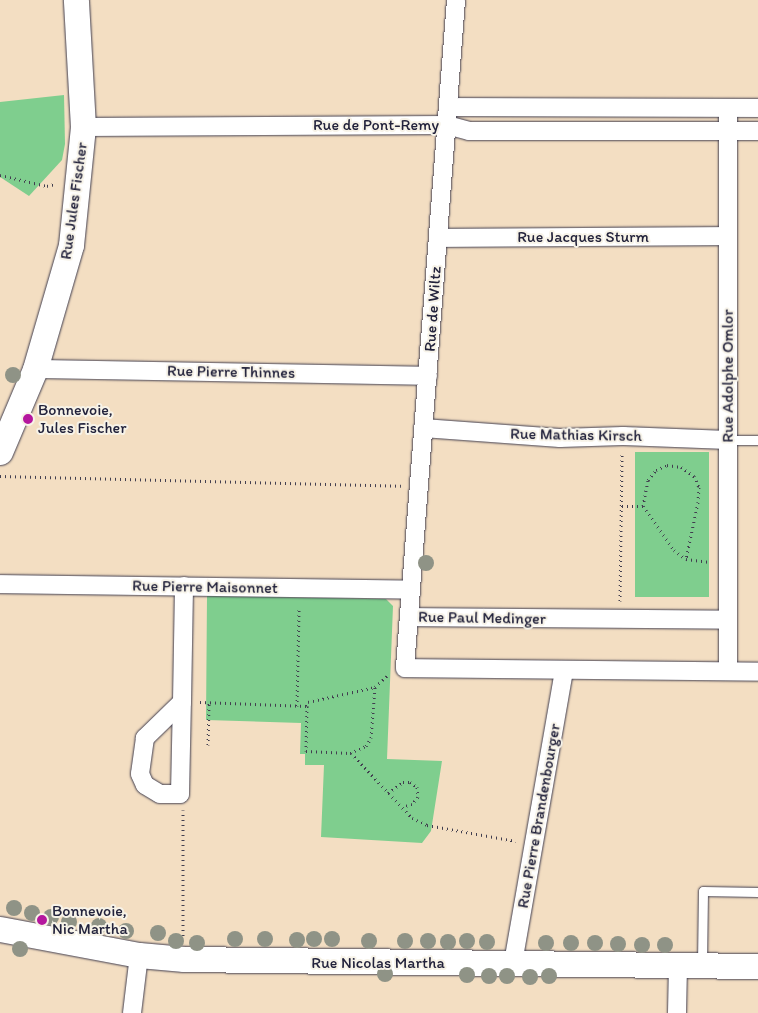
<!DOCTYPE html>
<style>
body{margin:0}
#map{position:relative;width:758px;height:1013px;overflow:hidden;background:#f3dec2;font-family:Itim,sans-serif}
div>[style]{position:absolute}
.green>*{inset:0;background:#7fce8e;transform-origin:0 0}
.path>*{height:3px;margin-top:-1.5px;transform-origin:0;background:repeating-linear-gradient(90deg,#413e4f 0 1px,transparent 0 5px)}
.roads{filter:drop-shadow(0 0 1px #413e4f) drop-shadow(0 0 1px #413e4f)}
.lane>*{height:9px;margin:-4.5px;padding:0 4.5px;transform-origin:4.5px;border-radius:4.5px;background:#fff}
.street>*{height:18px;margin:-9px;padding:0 9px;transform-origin:9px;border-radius:9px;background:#fff}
.secondary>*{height:25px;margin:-12.5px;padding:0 12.5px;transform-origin:12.5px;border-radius:12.5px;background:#fff}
.trees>*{width:16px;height:16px;margin:-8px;border-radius:50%;background:#8f9386}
.dots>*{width:14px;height:14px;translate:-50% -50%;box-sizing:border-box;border:2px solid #f7f3e8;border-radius:50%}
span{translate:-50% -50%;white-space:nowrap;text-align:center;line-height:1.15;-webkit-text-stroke:4px #f7f3e8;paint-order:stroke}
.street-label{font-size:16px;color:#22223b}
.poi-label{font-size:16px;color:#22223b}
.left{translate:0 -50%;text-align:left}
</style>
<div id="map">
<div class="green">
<div style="clip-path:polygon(64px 95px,65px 144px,62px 160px,29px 196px,0 177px,0 102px)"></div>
<div style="left:635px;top:452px;width:74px;height:145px"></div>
<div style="clip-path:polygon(207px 596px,386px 599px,393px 606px,387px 759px,442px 761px,431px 831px,422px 843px,321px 837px,324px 765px,305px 765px,305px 754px,300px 754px,301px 723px,206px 720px)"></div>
</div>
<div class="path">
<div style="left:0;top:175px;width:48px;rotate:13.2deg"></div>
<div style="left:47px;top:186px;width:8px;rotate:-14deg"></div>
<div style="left:0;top:476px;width:401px;rotate:1.4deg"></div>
<div style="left:622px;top:506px;width:21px"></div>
<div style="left:643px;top:506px;width:54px;rotate:54.8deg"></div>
<div style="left:674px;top:550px;width:15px;rotate:37deg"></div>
<div style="left:686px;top:559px;width:24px;rotate:7deg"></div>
<div style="left:643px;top:506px;width:26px;rotate:-79deg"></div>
<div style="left:648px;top:480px;width:13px;rotate:-51deg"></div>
<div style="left:656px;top:470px;width:12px;rotate:-24deg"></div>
<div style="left:667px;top:465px;width:14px;rotate:8deg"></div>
<div style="left:681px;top:467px;width:16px;rotate:35deg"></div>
<div style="left:694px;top:476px;width:12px;rotate:66deg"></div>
<div style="left:699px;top:487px;width:15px;rotate:94deg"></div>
<div style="left:698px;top:502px;width:58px;rotate:101.9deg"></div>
<div style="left:620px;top:601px;width:147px;rotate:-89.2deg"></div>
<div style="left:200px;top:702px;width:107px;rotate:2.1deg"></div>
<div style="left:307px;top:706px;width:45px;rotate:91.3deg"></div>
<div style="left:306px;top:751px;width:44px;rotate:2.6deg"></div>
<div style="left:350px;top:753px;width:17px;rotate:-24deg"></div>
<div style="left:366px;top:746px;width:9px;rotate:-58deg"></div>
<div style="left:371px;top:738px;width:51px;rotate:-85.5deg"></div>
<div style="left:375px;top:687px;width:18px;rotate:-43deg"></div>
<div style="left:297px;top:706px;width:99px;rotate:-88.8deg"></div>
<div style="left:307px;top:706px;width:4px;rotate:-76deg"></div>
<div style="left:308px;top:702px;width:69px;rotate:-12.6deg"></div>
<div style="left:208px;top:745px;width:42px;rotate:-88.6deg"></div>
<div style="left:351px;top:753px;width:89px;rotate:46.8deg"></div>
<div style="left:412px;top:818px;width:17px;rotate:25deg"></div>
<div style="left:427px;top:825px;width:90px;rotate:10.2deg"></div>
<div style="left:388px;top:793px;width:19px;rotate:-36deg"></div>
<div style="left:403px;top:782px;width:7px"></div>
<div style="left:410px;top:782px;width:9px;rotate:36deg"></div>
<div style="left:417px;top:787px;width:10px;rotate:84deg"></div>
<div style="left:418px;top:797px;width:9px;rotate:131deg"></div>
<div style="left:412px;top:804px;width:10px;rotate:163deg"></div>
<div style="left:183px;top:810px;width:128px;rotate:90deg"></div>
</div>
<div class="roads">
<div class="lane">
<div style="left:728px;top:440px;width:30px"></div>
<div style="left:702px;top:963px;width:72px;rotate:-89.2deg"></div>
<div style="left:703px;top:891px;width:55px;rotate:1deg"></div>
</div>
<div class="street">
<div style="left:456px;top:0;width:670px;rotate:94.37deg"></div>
<div style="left:405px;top:668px;width:353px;rotate:0.6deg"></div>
<div style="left:448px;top:107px;width:310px;rotate:0.2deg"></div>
<div style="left:728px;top:108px;width:563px;rotate:90deg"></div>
<div style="left:83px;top:127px;width:364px;rotate:-0.3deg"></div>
<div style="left:447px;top:125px;width:23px;rotate:15deg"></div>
<div style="left:469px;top:131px;width:289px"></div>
<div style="left:438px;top:238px;width:290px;rotate:-0.4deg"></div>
<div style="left:35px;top:369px;width:393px;rotate:1deg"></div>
<div style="left:423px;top:428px;width:137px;rotate:4.2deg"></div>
<div style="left:560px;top:438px;width:63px;rotate:-1.8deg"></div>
<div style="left:623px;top:436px;width:105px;rotate:2.2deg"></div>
<div style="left:0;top:584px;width:411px;rotate:0.8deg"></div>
<div style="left:409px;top:617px;width:319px;rotate:0.5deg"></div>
<div style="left:182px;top:702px;width:52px;rotate:135.8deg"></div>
<div style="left:145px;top:738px;width:36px;rotate:98deg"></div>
<div style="left:140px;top:774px;width:12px;rotate:66deg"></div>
<div style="left:145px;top:785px;width:17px;rotate:31deg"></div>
<div style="left:160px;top:794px;width:20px"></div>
<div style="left:180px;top:794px;width:92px;rotate:-88.8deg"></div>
<div style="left:182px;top:702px;width:116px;rotate:-89deg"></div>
<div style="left:513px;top:963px;width:297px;rotate:-80.1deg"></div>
<div style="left:132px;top:1013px;width:58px;rotate:-83.1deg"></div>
<div style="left:677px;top:1013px;width:48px;rotate:-88.8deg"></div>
</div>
<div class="secondary">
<div style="left:0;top:452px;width:90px;rotate:-67.1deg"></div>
<div style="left:35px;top:369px;width:129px;rotate:-73.8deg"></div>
<div style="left:71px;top:245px;width:119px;rotate:-84.2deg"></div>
<div style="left:83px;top:127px;width:127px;rotate:-93.2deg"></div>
<div style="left:0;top:929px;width:141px;rotate:10.6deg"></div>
<div style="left:139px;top:955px;width:45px;rotate:5.1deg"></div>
<div style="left:184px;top:959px;width:574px;rotate:0.7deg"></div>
</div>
</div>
<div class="trees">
<div style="left:13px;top:375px"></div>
<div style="left:426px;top:563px"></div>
<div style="left:14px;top:908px"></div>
<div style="left:32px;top:913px"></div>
<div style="left:51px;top:917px"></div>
<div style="left:69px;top:922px"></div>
<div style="left:99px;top:926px"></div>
<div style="left:126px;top:931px"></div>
<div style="left:158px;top:933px"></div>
<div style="left:235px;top:939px"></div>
<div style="left:265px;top:939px"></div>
<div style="left:314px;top:939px"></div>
<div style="left:332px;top:939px"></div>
<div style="left:297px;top:940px"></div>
<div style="left:176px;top:941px"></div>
<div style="left:369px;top:941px"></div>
<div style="left:405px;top:941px"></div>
<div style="left:428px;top:941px"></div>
<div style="left:467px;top:941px"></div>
<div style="left:448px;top:942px"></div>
<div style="left:487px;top:942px"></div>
<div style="left:197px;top:943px"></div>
<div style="left:546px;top:943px"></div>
<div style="left:571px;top:943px"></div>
<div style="left:595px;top:943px"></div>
<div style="left:618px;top:944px"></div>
<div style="left:642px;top:945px"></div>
<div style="left:665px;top:945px"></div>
<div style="left:20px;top:949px"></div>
<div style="left:385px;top:974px"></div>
<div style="left:467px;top:975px"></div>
<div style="left:489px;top:976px"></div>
<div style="left:507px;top:976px"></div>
<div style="left:549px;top:976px"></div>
<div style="left:530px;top:977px"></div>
</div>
<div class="dots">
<div style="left:28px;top:419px;background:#b5179e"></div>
<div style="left:42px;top:920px;background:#b5179e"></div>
</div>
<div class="street-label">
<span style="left:376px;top:125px">Rue de Pont-Remy</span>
<span style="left:74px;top:201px;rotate:-82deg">Rue Jules Fischer</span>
<span style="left:583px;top:237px">Rue Jacques Sturm</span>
<span style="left:433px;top:309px;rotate:-86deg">Rue de Wiltz</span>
<span style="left:231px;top:372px;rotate:1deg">Rue Pierre Thinnes</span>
<span style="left:728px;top:376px;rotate:-90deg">Rue Adolphe Omlor</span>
<span style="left:576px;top:435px;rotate:1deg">Rue Mathias Kirsch</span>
<span style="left:205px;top:587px;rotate:1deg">Rue Pierre Maisonnet</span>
<span style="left:482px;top:618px;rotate:1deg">Rue Paul Medinger</span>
<span style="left:539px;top:816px;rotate:-80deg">Rue Pierre Brandenbourger</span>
<span style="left:378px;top:963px">Rue Nicolas Martha</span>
</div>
<div class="poi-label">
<span class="left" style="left:38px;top:419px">Bonnevoie,<br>Jules Fischer</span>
<span class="left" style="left:52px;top:920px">Bonnevoie,<br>Nic Martha</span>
</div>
</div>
